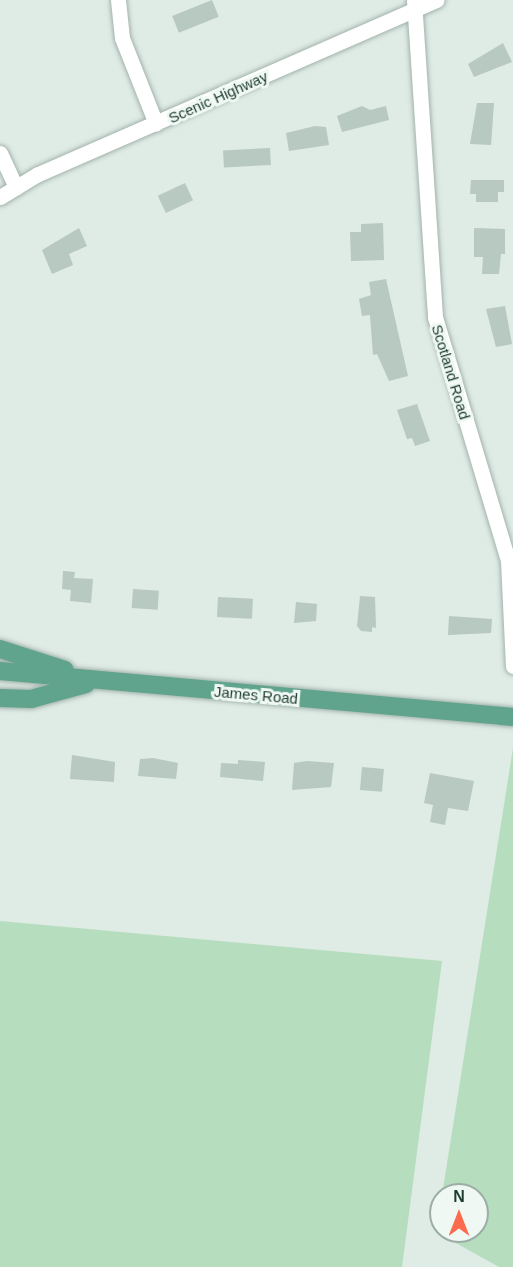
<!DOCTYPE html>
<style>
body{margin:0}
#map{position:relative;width:513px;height:1267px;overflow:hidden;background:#dfebe5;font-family:Arial,sans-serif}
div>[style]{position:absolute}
.green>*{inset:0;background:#b6debe}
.building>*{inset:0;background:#b7c9c0;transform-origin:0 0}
.roads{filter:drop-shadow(0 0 2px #a2b3ac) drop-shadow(0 0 2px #a2b3ac)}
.minor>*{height:15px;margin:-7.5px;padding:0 7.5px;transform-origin:7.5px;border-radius:7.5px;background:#fff}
.major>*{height:18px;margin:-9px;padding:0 9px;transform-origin:9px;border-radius:9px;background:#60a48e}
span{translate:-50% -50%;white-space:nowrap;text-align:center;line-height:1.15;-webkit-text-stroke:6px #eff8f3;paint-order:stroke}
.street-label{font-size:15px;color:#1f3c32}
.north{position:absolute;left:429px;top:1183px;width:60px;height:60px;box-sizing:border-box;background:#eff8f3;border:2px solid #9cada6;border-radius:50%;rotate:0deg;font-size:16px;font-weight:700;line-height:24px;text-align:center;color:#1f3c32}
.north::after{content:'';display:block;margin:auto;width:21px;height:27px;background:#fc6b4c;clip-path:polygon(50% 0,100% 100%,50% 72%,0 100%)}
</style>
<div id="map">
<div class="green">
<div style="clip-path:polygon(513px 748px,513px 1267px,499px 1267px,436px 1232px,441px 1203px,441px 1231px,477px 1231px,477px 1195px,442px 1195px)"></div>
<div style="clip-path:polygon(0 921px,442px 961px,402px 1267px,0 1267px)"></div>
</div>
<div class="building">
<div style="left:212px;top:0;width:18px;height:43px;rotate:68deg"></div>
<div style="clip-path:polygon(503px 43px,512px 62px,474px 77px,468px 64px)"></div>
<div style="clip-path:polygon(477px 103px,494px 103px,491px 145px,470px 144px)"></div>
<div style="clip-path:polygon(362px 106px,370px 110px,386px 106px,389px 120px,342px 132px,337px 116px)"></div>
<div style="clip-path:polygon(315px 126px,326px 127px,329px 145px,289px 151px,286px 133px)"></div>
<div style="left:270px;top:148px;width:17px;height:47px;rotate:87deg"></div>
<div style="clip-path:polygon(471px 180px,504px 180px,504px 192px,498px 192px,498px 202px,476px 202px,476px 194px,470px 194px)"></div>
<div style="left:185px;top:183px;width:19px;height:30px;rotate:65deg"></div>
<div style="clip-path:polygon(383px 223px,384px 260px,351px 261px,350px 232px,361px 232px,361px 224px)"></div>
<div style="clip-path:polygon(79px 228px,87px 246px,69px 254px,73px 265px,52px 274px,42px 250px)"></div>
<div style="clip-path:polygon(474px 228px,505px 229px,505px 254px,501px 254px,499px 274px,482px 274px,483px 257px,474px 257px)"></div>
<div style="clip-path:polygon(386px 279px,408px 376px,389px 381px,377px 354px,373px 355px,370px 315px,362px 316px,359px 299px,371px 295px,369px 282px)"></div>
<div style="clip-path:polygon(505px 306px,512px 344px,496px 347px,486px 309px)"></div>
<div style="clip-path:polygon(417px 404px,430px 441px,415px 446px,412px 438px,407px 439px,397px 410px)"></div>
<div style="clip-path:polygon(63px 571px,75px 572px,74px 578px,93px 579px,91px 603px,70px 601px,71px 590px,62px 589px)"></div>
<div style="left:133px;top:589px;width:26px;height:19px;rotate:4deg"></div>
<div style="clip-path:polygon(360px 596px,375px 597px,376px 628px,372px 627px,372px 632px,361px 631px,357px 626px)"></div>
<div style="left:218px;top:597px;width:35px;height:20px;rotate:3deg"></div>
<div style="clip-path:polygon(296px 602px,317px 604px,316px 621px,294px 623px)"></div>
<div style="clip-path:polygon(449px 616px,492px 619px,491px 633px,448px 635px)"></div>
<div style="clip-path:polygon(72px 755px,115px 762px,114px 782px,70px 779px)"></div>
<div style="clip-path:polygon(153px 758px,178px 763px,176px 779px,138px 776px,140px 759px)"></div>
<div style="clip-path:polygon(238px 760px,265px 762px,263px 781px,220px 777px,221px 763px,238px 764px)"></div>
<div style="clip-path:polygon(307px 761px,334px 763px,331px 787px,292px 790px,294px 763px)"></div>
<div style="left:362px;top:767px;width:22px;height:23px;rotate:5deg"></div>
<div style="clip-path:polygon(430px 773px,474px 781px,468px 811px,448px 808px,445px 825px,430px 822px,433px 805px,424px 803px)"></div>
</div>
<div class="roads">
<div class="minor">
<div style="left:118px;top:0;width:38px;rotate:84deg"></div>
<div style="left:122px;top:38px;width:92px;rotate:68.4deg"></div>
<div style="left:414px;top:0;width:318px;rotate:86.2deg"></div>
<div style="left:435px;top:317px;width:255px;rotate:73.3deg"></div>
<div style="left:508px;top:561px;width:105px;rotate:87.3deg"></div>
<div style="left:0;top:153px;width:38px;rotate:65deg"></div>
<div style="left:0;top:197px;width:44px;rotate:-31.2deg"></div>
<div style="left:38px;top:174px;width:435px;rotate:-23.6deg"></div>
</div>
<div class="major">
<div style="left:0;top:649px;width:68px;rotate:17.9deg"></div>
<div style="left:0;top:671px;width:515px;rotate:5.12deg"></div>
<div style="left:0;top:698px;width:31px;rotate:2deg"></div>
<div style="left:31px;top:699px;width:57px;rotate:-15.3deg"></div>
</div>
</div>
<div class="street-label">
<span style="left:218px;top:97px;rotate:-24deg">Scenic Highway</span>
<span style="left:451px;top:372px;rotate:73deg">Scotland Road</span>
<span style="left:256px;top:695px;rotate:5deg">James Road</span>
</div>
<div class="north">N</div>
</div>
